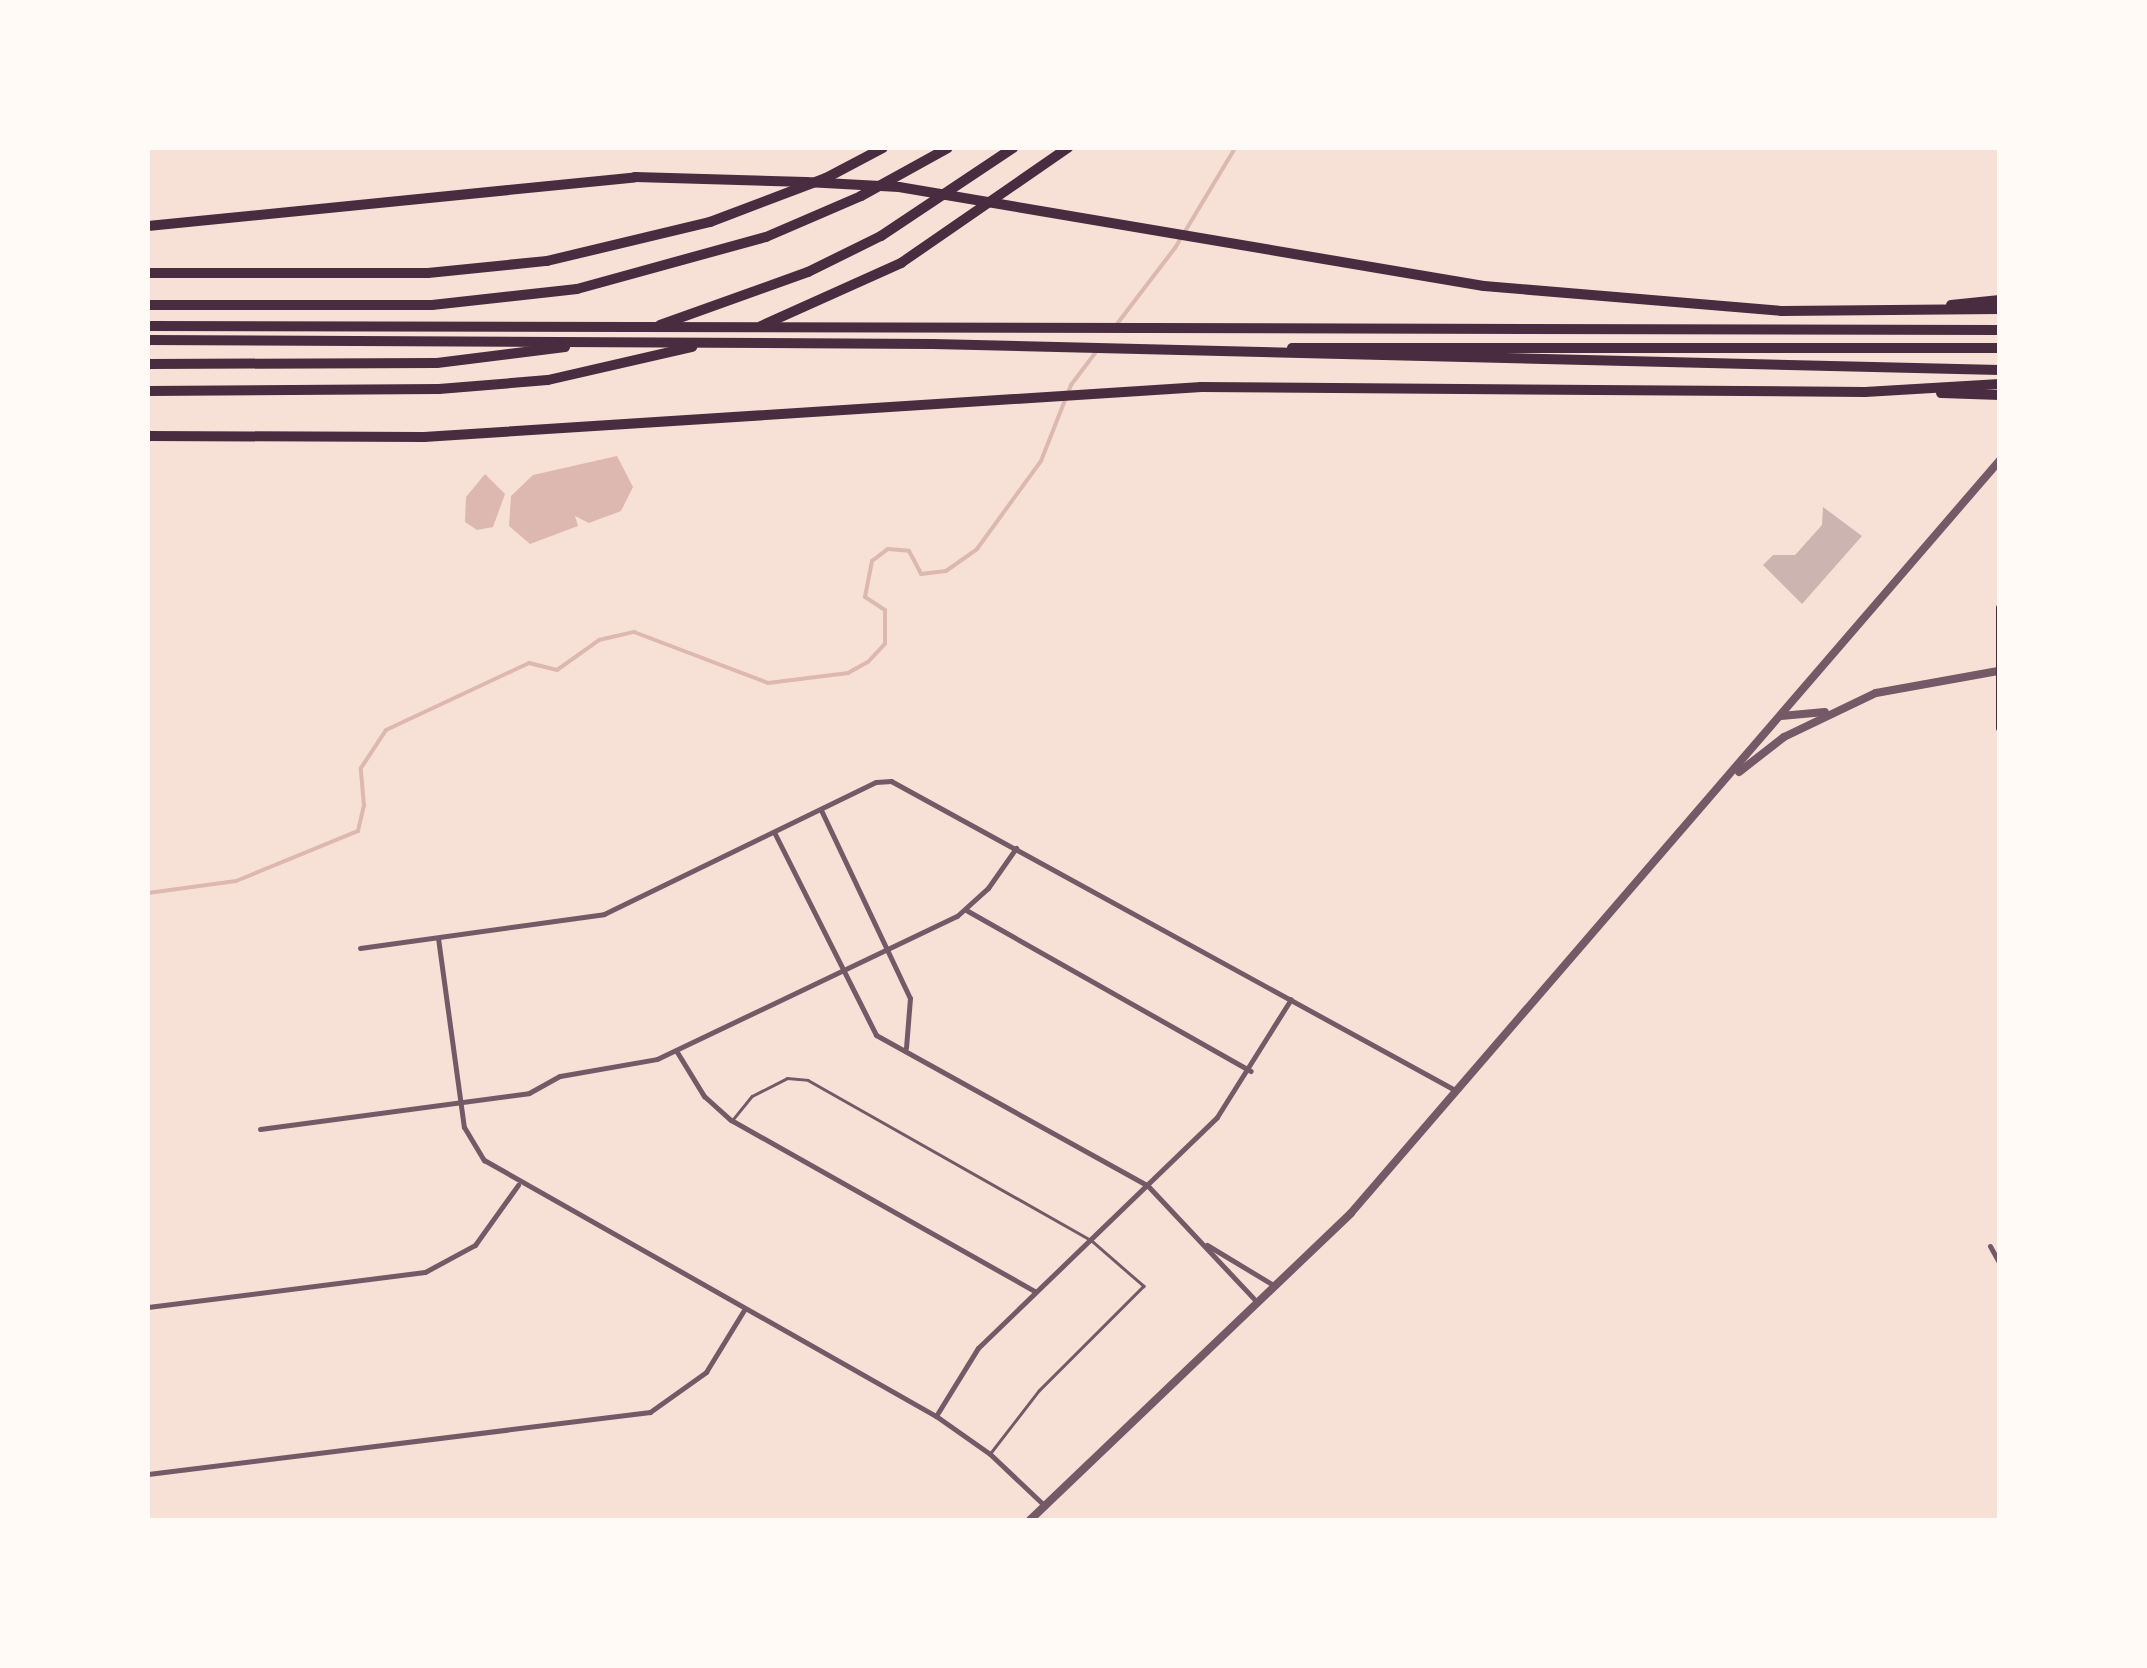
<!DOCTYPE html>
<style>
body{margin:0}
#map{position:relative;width:2147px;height:1668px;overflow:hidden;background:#f7e1d7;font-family:"Archivo Narrow",sans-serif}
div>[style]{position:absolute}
.water>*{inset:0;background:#dcb8b0}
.stream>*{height:4px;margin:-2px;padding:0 2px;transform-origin:2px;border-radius:2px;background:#dcb8b0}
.building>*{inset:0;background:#ccb4b1}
.service>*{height:2.5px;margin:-1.25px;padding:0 1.25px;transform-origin:1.25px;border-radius:1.25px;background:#755966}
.minor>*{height:5px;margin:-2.5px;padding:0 2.5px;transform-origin:2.5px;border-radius:2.5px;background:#755966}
.tertiary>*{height:8px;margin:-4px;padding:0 4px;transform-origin:4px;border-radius:4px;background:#755966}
.secondary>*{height:8px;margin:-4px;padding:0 4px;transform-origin:4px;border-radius:4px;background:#4a2c40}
.motorway>*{height:10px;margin:-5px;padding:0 5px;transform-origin:5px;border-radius:5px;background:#4a2c40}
span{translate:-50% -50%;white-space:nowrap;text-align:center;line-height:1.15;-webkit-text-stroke:10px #fffaf5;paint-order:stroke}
.frame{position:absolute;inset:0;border:150px solid #fffaf5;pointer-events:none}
</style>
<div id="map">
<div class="water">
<div style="clip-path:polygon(617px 456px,633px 487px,621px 511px,589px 523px,575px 516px,578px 526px,530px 544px,509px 526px,511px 496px,533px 475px)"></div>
<div style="clip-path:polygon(485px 474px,505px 494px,493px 527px,477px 530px,465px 522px,466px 497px)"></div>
</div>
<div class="stream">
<div style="left:1117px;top:324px;width:96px;rotate:-52.7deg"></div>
<div style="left:1175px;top:248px;width:117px;rotate:-59deg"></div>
<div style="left:148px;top:893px;width:89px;rotate:-7.8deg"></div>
<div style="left:236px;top:881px;width:132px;rotate:-22.3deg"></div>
<div style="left:358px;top:831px;width:26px;rotate:-77deg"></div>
<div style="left:364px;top:806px;width:38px;rotate:-95deg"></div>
<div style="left:361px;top:768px;width:45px;rotate:-56.7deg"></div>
<div style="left:386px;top:730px;width:158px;rotate:-25.1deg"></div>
<div style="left:529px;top:663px;width:29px;rotate:14deg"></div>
<div style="left:557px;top:670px;width:52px;rotate:-35.5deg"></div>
<div style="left:599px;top:640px;width:36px;rotate:-13deg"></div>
<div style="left:634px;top:632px;width:143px;rotate:20.8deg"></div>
<div style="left:768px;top:683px;width:81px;rotate:-7.1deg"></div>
<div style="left:848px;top:673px;width:23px;rotate:-29deg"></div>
<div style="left:868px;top:662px;width:25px;rotate:-47deg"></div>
<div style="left:885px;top:644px;width:34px;rotate:-90deg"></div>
<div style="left:885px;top:610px;width:24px;rotate:-147deg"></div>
<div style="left:865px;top:597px;width:37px;rotate:-79deg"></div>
<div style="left:872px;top:561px;width:20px;rotate:-37deg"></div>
<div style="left:888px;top:549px;width:21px;rotate:5deg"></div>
<div style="left:909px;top:551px;width:26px;rotate:62deg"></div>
<div style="left:921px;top:574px;width:25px;rotate:-7deg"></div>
<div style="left:946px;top:571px;width:38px;rotate:-35deg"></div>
<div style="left:977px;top:549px;width:109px;rotate:-54deg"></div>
<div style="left:1041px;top:461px;width:82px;rotate:-68.5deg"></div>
<div style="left:1071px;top:385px;width:41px;rotate:-52.9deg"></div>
</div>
<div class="building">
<div style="clip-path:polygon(1823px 507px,1862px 536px,1802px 604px,1763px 565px,1773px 555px,1795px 555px,1822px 525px)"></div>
</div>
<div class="service">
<div style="left:734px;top:1118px;width:28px;rotate:-51deg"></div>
<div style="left:752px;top:1096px;width:39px;rotate:-27deg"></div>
<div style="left:787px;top:1078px;width:21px;rotate:5deg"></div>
<div style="left:808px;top:1080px;width:325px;rotate:29.5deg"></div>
<div style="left:1091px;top:1240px;width:70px;rotate:41deg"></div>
<div style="left:1144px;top:1286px;width:148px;rotate:135deg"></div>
<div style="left:1039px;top:1391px;width:78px;rotate:127.7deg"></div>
</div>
<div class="minor">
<div style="left:821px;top:810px;width:208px;rotate:64.7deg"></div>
<div style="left:910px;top:998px;width:50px;rotate:94.6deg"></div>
<div style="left:774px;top:832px;width:227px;rotate:63.3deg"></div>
<div style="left:876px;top:1035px;width:311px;rotate:29deg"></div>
<div style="left:1148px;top:1186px;width:159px;rotate:46.8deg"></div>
<div style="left:966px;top:910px;width:327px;rotate:29.5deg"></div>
<div style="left:438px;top:938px;width:191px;rotate:82.2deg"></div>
<div style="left:464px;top:1127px;width:39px;rotate:59deg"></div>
<div style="left:484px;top:1160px;width:519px;rotate:29.53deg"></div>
<div style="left:936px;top:1416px;width:66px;rotate:35.1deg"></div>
<div style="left:990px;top:1454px;width:76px;rotate:43.4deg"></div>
<div style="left:360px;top:948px;width:246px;rotate:-7.9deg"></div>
<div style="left:604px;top:914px;width:302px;rotate:-25.9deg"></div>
<div style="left:876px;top:782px;width:15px;rotate:-4deg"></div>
<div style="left:891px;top:781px;width:643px;rotate:28.72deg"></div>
<div style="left:677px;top:1052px;width:52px;rotate:58.5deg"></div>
<div style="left:704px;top:1096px;width:36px;rotate:42deg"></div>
<div style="left:731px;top:1120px;width:349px;rotate:29.4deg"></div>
<div style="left:260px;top:1129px;width:271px;rotate:-7.6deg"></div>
<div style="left:529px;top:1093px;width:35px;rotate:-29deg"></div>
<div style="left:560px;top:1076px;width:98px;rotate:-9.9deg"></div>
<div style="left:657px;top:1059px;width:332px;rotate:-25.5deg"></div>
<div style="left:957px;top:916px;width:42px;rotate:-42.1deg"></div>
<div style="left:988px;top:888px;width:49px;rotate:-55deg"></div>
<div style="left:1207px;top:1245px;width:79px;rotate:31.1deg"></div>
<div style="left:1990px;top:1246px;width:21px;rotate:61deg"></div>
<div style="left:148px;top:1307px;width:279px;rotate:-7.2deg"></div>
<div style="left:425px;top:1272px;width:57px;rotate:-28.4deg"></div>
<div style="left:475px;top:1245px;width:74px;rotate:-54.4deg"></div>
<div style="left:936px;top:1416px;width:80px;rotate:-58.3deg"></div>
<div style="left:978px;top:1348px;width:332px;rotate:-44deg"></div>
<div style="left:1217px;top:1117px;width:139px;rotate:-57.9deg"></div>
<div style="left:148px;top:1474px;width:506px;rotate:-7.04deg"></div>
<div style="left:650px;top:1412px;width:69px;rotate:-35.5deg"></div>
<div style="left:706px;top:1372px;width:73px;rotate:-58.5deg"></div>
</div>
<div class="tertiary">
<div style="left:1781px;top:716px;width:44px;rotate:-5.2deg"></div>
<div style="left:1739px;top:772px;width:57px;rotate:-37.9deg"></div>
<div style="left:1784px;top:737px;width:102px;rotate:-25.6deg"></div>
<div style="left:1876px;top:693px;width:124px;rotate:-10.2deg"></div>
<div style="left:1030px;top:1520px;width:444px;rotate:-43.7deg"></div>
<div style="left:1351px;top:1213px;width:994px;rotate:-49.24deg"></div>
</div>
<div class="secondary">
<div style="left:2000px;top:608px;width:120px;rotate:90deg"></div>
</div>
<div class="motorway">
<div style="left:148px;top:226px;width:489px;rotate:-5.7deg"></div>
<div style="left:635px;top:177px;width:171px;rotate:1.7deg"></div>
<div style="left:806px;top:182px;width:93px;rotate:3.1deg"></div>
<div style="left:899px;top:187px;width:593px;rotate:9.61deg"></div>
<div style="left:1484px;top:286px;width:298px;rotate:4.8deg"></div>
<div style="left:1781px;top:311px;width:219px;rotate:-0.5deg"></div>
<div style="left:148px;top:273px;width:280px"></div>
<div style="left:428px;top:273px;width:120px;rotate:-5.8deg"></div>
<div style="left:547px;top:261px;width:168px;rotate:-13.5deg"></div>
<div style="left:710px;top:222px;width:124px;rotate:-20.8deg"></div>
<div style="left:826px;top:178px;width:64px;rotate:-27.8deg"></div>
<div style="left:148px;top:305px;width:284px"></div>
<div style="left:432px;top:305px;width:146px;rotate:-6.3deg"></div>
<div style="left:577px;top:289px;width:196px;rotate:-15.4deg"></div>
<div style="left:766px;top:237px;width:103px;rotate:-23.3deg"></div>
<div style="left:861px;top:196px;width:99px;rotate:-28.9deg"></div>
<div style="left:1951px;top:305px;width:49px;rotate:-5.8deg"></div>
<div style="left:660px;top:325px;width:157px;rotate:-19.7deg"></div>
<div style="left:808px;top:272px;width:81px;rotate:-26.3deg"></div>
<div style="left:881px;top:236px;width:159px;rotate:-33.7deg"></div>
<div style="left:148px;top:326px;width:1852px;rotate:0.12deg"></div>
<div style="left:761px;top:326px;width:154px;rotate:-24.2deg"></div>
<div style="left:901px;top:263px;width:203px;rotate:-34.6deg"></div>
<div style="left:148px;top:340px;width:785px;rotate:0.29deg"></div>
<div style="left:933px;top:344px;width:1067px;rotate:1.4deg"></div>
<div style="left:1292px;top:348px;width:708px"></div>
<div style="left:148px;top:364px;width:289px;rotate:-0.2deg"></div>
<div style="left:437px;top:363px;width:129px;rotate:-7.1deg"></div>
<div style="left:148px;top:391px;width:291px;rotate:-0.4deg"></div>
<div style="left:439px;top:389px;width:109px;rotate:-4.7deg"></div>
<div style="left:548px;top:380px;width:148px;rotate:-12.9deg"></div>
<div style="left:1941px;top:393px;width:59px;rotate:1.9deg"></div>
<div style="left:148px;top:436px;width:276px;rotate:0.2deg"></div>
<div style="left:424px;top:437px;width:779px;rotate:-3.68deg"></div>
<div style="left:1201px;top:387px;width:664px;rotate:0.43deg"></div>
<div style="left:1865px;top:392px;width:135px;rotate:-3.4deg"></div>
</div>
<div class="frame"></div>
</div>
